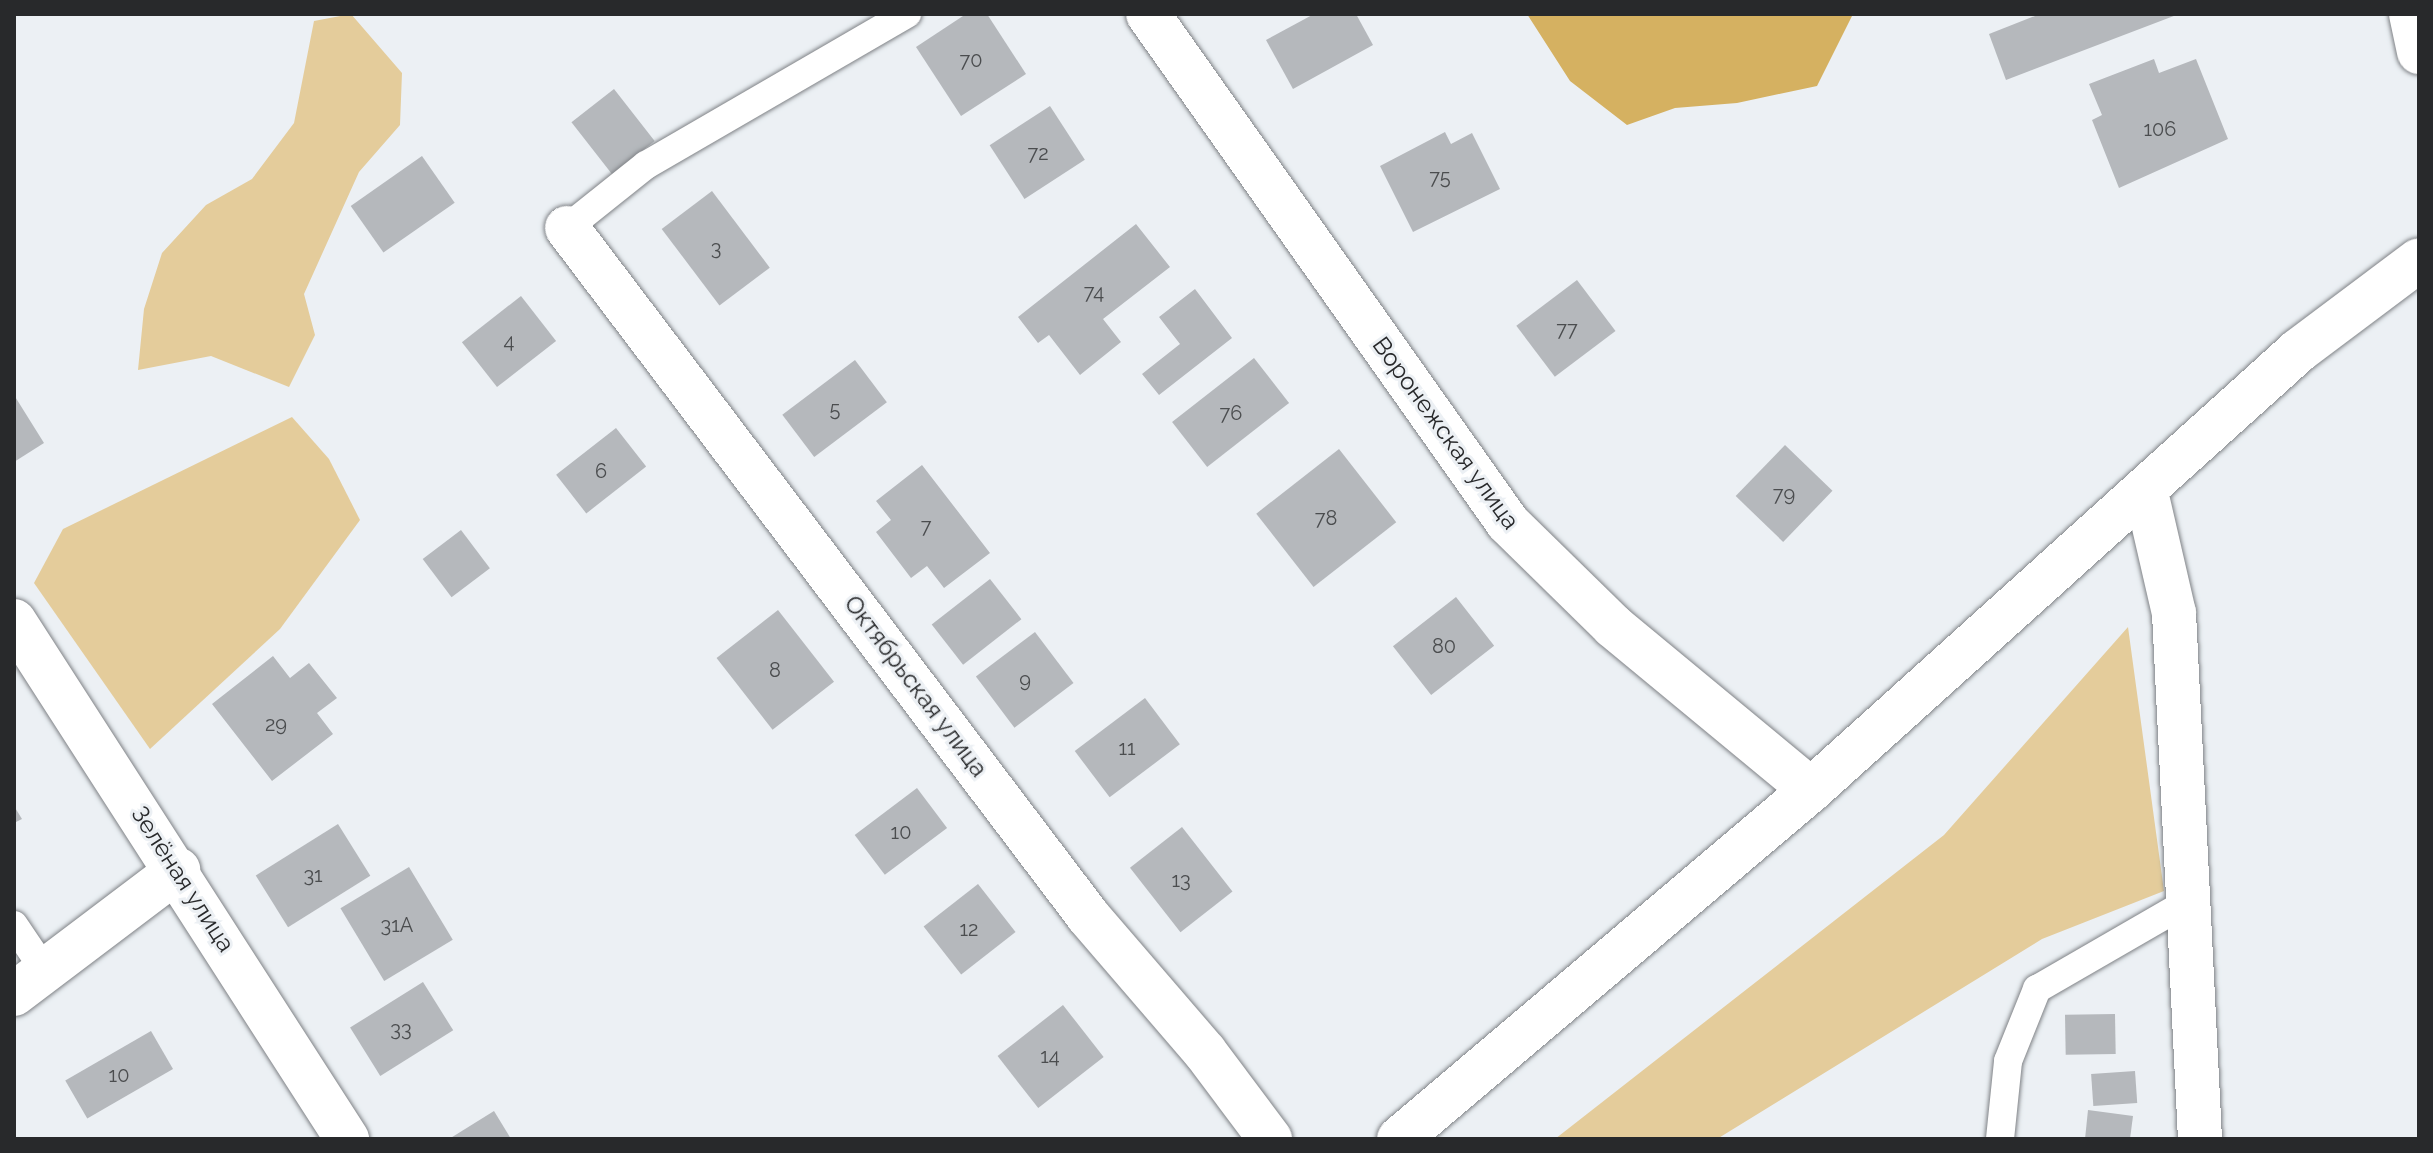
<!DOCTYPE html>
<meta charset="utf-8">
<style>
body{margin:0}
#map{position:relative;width:2433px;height:1153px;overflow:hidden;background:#ecf0f4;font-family:Raleway,sans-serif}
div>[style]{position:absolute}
.green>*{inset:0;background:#e4cc9b}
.forest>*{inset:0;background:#d5b161}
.building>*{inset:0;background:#b5b8bc;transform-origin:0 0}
.roads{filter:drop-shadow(0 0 2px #7f8286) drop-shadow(0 0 2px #7f8286)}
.service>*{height:28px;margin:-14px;padding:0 14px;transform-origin:14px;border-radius:14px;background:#fff}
.minor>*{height:44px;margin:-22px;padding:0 22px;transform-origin:22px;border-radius:22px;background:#fff}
.tertiary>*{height:44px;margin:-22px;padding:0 22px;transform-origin:22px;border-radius:22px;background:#fff}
span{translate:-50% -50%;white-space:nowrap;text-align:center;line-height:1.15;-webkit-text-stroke:6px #ecf0f4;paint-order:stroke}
.number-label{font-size:20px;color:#4b4d4f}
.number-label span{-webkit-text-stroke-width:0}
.street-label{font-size:24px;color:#28292b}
.frame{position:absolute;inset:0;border:16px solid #28292b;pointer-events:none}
</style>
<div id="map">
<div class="green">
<div style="clip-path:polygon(351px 14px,402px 73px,400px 125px,359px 172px,304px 294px,315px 335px,289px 387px,211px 356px,138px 370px,144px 309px,162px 253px,206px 205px,252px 179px,294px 123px,314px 21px)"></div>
<div style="clip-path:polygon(292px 417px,329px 459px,360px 520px,280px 629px,150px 749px,34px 583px,63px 529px)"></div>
<div style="clip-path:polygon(2128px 627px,2164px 891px,2042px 939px,1717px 1139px,1555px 1139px,1944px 835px)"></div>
</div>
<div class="forest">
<div style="clip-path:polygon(1527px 14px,1853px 14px,1817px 86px,1737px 103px,1675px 108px,1627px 125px,1570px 81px)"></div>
</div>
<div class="building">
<div style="clip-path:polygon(966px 14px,987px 14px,1026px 74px,961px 116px,916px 47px)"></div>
<div style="clip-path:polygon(1314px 14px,1356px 14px,1373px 45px,1293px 89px,1266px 40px)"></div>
<div style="clip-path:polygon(2040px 14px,2179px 14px,2006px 80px,1989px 34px)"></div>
<div style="clip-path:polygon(2154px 59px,2159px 73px,2196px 59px,2228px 139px,2119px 188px,2092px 120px,2102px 115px,2089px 84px)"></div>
<div style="left:614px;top:89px;width:66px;height:54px;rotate:52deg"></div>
<div style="left:1050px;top:106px;width:64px;height:72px;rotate:57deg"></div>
<div style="clip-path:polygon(1445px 132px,1451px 144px,1472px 133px,1500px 189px,1413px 232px,1380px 166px)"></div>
<div style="left:422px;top:156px;width:57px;height:87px;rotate:55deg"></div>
<div style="left:712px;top:191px;width:96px;height:63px;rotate:53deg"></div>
<div style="clip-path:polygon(1136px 224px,1170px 267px,1103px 319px,1121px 342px,1080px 375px,1049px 335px,1038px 343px,1018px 317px)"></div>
<div style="left:1577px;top:280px;width:64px;height:76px;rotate:53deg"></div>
<div style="clip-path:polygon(1195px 289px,1232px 338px,1159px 395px,1142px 374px,1180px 344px,1159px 317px)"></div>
<div style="left:521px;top:296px;width:57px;height:75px;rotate:52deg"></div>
<div style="left:1254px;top:358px;width:57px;height:104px;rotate:52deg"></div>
<div style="left:855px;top:360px;width:53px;height:91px;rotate:53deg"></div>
<div style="clip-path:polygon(14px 395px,44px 443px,14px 462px)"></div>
<div style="left:616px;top:428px;width:49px;height:76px;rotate:52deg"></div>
<div style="left:1785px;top:445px;width:66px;height:71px;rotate:44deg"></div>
<div style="left:1339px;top:449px;width:93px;height:105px;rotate:52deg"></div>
<div style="clip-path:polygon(922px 465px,990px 553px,944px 588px,927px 566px,911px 578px,876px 532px,891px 520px,876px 501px)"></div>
<div style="left:461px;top:530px;width:48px;height:48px;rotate:53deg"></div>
<div style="left:990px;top:579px;width:51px;height:74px;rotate:52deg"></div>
<div style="left:1456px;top:597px;width:62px;height:80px;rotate:52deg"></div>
<div style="left:778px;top:610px;width:91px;height:78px;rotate:52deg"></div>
<div style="left:1035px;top:632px;width:64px;height:74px;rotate:53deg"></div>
<div style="clip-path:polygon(273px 656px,290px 678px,309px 663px,337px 698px,317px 713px,333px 734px,272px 781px,212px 704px)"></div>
<div style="left:1145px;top:698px;width:58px;height:88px;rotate:53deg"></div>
<div style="left:917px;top:788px;width:50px;height:78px;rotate:53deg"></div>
<div style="clip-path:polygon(14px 806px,22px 819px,14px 823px)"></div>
<div style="left:338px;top:824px;width:61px;height:97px;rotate:58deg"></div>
<div style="left:1182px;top:827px;width:82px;height:66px;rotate:52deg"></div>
<div style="left:409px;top:867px;width:85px;height:80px;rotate:59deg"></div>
<div style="left:978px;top:884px;width:61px;height:69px;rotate:52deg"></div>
<div style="left:423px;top:982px;width:57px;height:86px;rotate:58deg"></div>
<div style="left:1063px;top:1005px;width:66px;height:83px;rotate:52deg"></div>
<div style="left:2115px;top:1014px;width:40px;height:50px;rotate:89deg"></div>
<div style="left:151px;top:1031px;width:44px;height:99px;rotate:60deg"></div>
<div style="left:2135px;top:1071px;width:32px;height:44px;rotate:86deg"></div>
<div style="clip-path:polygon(2088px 1110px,2133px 1116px,2130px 1139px,2085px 1139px)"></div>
<div style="clip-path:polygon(494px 1111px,511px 1139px,449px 1139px)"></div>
</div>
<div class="roads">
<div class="service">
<div style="left:567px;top:228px;width:101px;rotate:-38.6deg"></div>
<div style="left:646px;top:165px;width:302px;rotate:-30.1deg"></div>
<div style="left:14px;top:925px;width:55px;rotate:56deg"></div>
<div style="left:2000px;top:1139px;width:78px;rotate:-84.1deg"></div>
<div style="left:2008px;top:1061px;width:78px;rotate:-68.1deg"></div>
<div style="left:2037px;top:989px;width:172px;rotate:-30deg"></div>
</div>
<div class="minor">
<div style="left:1148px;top:14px;width:623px;rotate:54.73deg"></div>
<div style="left:1508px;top:523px;width:147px;rotate:44.4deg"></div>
<div style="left:1613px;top:626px;width:257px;rotate:39.6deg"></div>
<div style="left:2411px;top:14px;width:39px;rotate:78deg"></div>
<div style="left:567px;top:228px;width:863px;rotate:52.86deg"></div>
<div style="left:1088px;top:916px;width:179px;rotate:49.3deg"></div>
<div style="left:1205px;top:1052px;width:109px;rotate:53.2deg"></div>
<div style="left:2146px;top:492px;width:124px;rotate:77deg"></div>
<div style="left:2174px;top:613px;width:527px;rotate:87.17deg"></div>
<div style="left:14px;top:994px;width:206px;rotate:-37.1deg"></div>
</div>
<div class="tertiary">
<div style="left:14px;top:621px;width:616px;rotate:57.26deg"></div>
<div style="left:1399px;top:1139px;width:540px;rotate:-40.27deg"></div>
<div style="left:1811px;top:790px;width:656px;rotate:-42.03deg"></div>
<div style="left:2298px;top:351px;width:151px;rotate:-36.9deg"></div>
</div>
</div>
<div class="number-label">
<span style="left:971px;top:60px">70</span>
<span style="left:2160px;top:129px">106</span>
<span style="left:1038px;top:153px">72</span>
<span style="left:1440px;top:177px">75</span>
<span style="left:716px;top:248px">3</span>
<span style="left:1094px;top:292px">74</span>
<span style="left:1567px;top:329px">77</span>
<span style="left:509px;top:341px">4</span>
<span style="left:835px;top:409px">5</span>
<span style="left:1231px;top:413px">76</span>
<span style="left:601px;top:471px">6</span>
<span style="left:1784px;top:494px">79</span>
<span style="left:1326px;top:518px">78</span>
<span style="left:926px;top:526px">7</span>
<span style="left:1444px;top:646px">80</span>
<span style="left:775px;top:670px">8</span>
<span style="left:1025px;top:680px">9</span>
<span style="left:276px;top:724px">29</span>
<span style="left:1127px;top:748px">11</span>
<span style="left:901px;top:832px">10</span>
<span style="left:313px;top:875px">31</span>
<span style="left:1181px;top:880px">13</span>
<span style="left:397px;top:925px">31А</span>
<span style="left:969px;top:929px">12</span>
<span style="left:401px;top:1029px">33</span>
<span style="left:1050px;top:1056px">14</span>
<span style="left:119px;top:1075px">10</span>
</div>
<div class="street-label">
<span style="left:1446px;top:433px;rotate:54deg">Воронежская улица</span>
<span style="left:916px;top:686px;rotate:53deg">Октябрьская улица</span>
<span style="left:183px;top:879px;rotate:57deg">Зелёная улица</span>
</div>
<div class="frame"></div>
</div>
